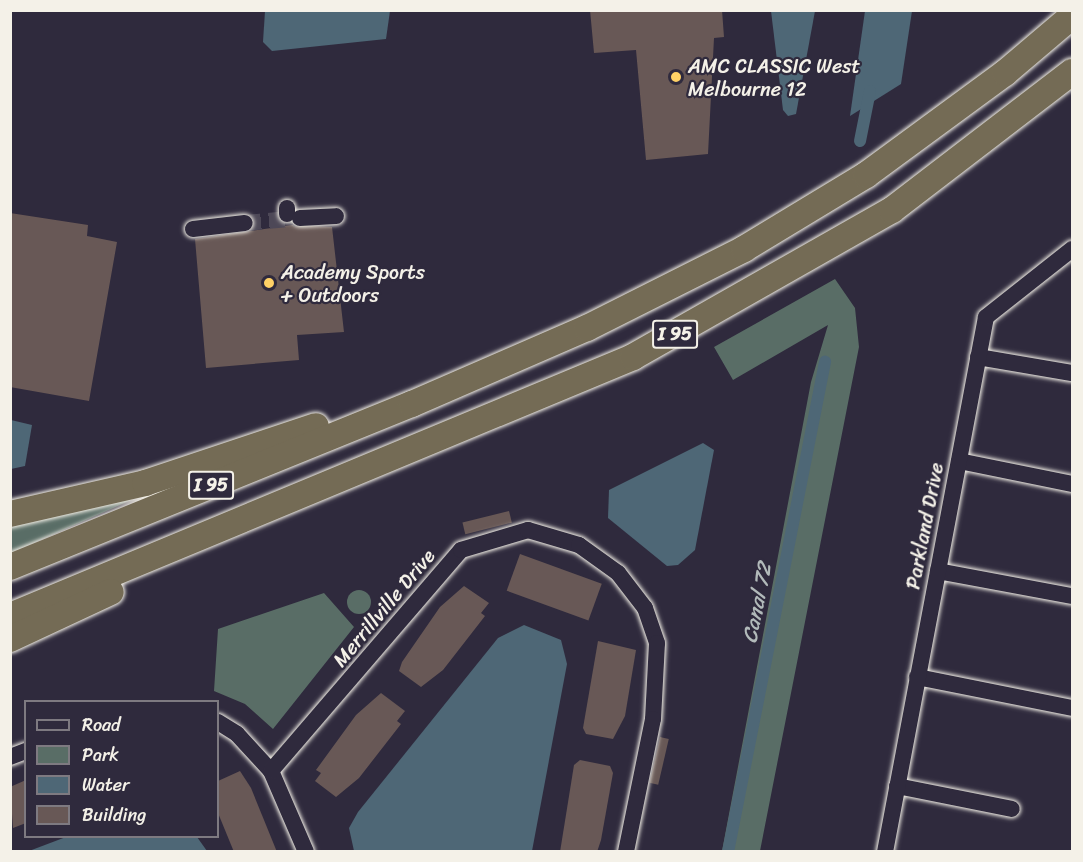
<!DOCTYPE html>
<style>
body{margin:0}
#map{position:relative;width:1083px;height:862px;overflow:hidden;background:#2f2a3d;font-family:Sriracha,sans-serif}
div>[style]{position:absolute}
.green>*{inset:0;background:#596d66}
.round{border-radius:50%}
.water>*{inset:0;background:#4e6776}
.canal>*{height:12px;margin:-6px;padding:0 6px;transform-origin:6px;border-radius:6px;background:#4e6776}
.building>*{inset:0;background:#685856;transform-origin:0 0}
.minor-tunnel>*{height:16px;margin-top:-8px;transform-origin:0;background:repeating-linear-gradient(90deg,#4d4857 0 16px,transparent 0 24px)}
.roads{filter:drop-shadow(0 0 2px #f4f1e8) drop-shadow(0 0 2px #f4f1e8)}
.minor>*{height:16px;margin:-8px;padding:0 8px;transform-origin:8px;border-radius:8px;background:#2f2a3d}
.highway>*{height:26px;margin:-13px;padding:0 13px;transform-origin:13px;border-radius:13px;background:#746b55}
.dots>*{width:16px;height:16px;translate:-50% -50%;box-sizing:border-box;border:3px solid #2f2a3d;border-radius:50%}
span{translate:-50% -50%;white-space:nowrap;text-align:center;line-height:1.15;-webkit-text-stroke:4.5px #2f2a3d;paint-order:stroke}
.shield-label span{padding:2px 4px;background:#2f2a3d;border:2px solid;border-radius:4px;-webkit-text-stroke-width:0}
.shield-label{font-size:18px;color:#f4f1e8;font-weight:700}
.poi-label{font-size:20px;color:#f4f1e8}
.left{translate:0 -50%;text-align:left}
.street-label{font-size:20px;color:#f4f1e8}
.water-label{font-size:21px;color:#b2baba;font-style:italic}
.frame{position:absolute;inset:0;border:12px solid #f4f1e8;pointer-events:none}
.legend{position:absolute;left:24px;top:700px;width:195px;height:138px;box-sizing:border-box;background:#2f2a3d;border:2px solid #7e7a81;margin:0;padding:8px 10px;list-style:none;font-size:18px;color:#f4f1e8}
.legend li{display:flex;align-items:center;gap:12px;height:30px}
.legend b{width:30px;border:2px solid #7e7a81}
</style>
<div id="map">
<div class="green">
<div style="clip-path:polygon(835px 279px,855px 308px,859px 347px,760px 851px,722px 851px,811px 382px,828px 325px,733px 380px,714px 347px)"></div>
<div style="clip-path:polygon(146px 493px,111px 509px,11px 553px,11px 521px)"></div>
<div class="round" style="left:347px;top:590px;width:24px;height:24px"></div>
<div style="clip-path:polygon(324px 593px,354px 627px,273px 729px,245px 704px,214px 691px,218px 629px)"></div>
</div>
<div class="water">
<div style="clip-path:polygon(390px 11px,386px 39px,272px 51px,263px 42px,265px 11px)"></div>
<div style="clip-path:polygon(771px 11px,815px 11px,796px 114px,788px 116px,783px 110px)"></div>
<div style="clip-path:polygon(865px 11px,912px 11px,901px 84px,850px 116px)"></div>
<div style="clip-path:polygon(11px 420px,32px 425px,25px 466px,11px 469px)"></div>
<div style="clip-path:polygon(703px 443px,714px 450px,695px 550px,678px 565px,667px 566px,608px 518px,609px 490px)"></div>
<div style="clip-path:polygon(524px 625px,561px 640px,567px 664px,532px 851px,354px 851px,349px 828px,358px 812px,498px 638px)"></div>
<div style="clip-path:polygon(66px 837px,197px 837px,207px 851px,29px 851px)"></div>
</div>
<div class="canal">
<div style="left:860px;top:141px;width:51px;rotate:-78.7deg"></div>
<div style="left:728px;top:852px;width:500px;rotate:-78.8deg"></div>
</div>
<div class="building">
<div style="clip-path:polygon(590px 10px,722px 10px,724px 37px,714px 38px,708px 154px,646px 160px,636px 50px,594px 53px)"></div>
<div style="clip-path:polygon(10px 213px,88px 225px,87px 236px,117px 242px,89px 401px,10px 387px)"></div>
<div style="clip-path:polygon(292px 225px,332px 227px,344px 332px,297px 335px,299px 360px,206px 368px,195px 239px)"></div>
<div style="left:509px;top:511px;width:12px;height:48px;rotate:76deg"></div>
<div style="left:520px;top:554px;width:87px;height:39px;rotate:20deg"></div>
<div style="clip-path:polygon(464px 586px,489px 603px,481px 613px,485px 616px,443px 670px,421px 687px,399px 671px,402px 662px,440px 607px)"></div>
<div style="clip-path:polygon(598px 641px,636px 650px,625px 716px,613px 739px,586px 734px,583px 728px)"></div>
<div style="clip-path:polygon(381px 693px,405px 711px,397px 721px,401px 724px,359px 778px,336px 797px,315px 781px,321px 773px,316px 770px,356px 715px)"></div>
<div style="left:660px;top:737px;width:9px;height:47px;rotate:13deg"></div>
<div style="clip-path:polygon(580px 760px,610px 766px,613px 773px,601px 840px,597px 852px,560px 852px,574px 765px)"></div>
<div style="clip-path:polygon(240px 771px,251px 788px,277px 852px,234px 852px,218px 813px,218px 781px)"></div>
<div style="clip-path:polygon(26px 780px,26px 823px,13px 828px,10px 787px)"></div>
</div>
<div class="minor-tunnel">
<div style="left:245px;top:223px;width:55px;rotate:-5.2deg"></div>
</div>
<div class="roads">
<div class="minor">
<div style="left:287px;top:208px;width:6px;rotate:90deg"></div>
<div style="left:300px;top:218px;width:36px;rotate:-3deg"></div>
<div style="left:193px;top:229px;width:52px;rotate:-6.6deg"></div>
<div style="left:978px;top:357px;width:95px;rotate:9.7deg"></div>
<div style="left:959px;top:461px;width:115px;rotate:11.5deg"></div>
<div style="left:938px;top:571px;width:136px;rotate:10.6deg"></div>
<div style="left:917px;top:677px;width:158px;rotate:11.3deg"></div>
<div style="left:218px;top:722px;width:22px;rotate:32deg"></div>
<div style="left:237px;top:734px;width:50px;rotate:47.4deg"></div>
<div style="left:271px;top:771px;width:88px;rotate:66.6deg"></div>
<div style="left:10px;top:757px;width:17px;rotate:-21deg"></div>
<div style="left:271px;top:771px;width:291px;rotate:-49.3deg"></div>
<div style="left:461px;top:550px;width:70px;rotate:-16.6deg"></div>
<div style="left:528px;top:530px;width:53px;rotate:16.4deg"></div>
<div style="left:579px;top:545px;width:48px;rotate:35.7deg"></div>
<div style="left:618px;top:573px;width:44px;rotate:52.4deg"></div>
<div style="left:645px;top:608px;width:37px;rotate:71deg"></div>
<div style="left:657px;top:643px;width:76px;rotate:93deg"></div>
<div style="left:653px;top:719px;width:136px;rotate:101.5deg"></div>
<div style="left:897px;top:786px;width:117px;rotate:11.3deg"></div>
<div style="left:885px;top:852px;width:544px;rotate:-79.31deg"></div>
<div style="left:986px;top:317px;width:110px;rotate:-38.3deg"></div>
</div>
<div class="highway">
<div style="left:10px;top:514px;width:139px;rotate:-12.9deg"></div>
<div style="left:145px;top:483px;width:180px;rotate:-18.4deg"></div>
<div style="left:10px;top:567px;width:434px;rotate:-22.1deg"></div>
<div style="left:412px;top:404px;width:191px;rotate:-23.5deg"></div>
<div style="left:587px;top:328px;width:176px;rotate:-26.7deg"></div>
<div style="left:744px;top:249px;width:143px;rotate:-31.2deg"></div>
<div style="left:866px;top:175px;width:172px;rotate:-36.3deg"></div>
<div style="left:1005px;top:73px;width:88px;rotate:-40.4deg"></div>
<div style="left:10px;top:616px;width:675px;rotate:-22.57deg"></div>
<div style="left:633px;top:357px;width:298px;rotate:-29.6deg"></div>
<div style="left:892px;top:210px;width:227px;rotate:-37.5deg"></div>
<div style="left:10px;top:639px;width:111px;rotate:-25deg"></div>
</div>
</div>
<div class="dots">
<div style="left:676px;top:77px;background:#ffd166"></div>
<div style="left:269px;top:283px;background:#ffd166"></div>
</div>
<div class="shield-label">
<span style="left:675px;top:334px">I 95</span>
<span style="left:211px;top:485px">I 95</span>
</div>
<div class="poi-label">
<span class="left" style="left:688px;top:78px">AMC CLASSIC West<br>Melbourne 12</span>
<span class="left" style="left:281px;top:284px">Academy Sports<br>+ Outdoors</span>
</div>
<div class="street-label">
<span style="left:925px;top:526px;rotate:-79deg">Parkland Drive</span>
<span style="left:384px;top:608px;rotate:-50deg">Merrillville Drive</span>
</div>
<div class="water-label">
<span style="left:757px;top:603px;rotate:-79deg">Canal 72</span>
</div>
<div class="frame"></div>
<ul class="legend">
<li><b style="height:8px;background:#2f2a3d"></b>Road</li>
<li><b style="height:16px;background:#596d66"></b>Park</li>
<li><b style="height:16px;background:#4e6776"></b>Water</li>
<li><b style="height:16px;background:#685856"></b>Building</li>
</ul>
</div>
